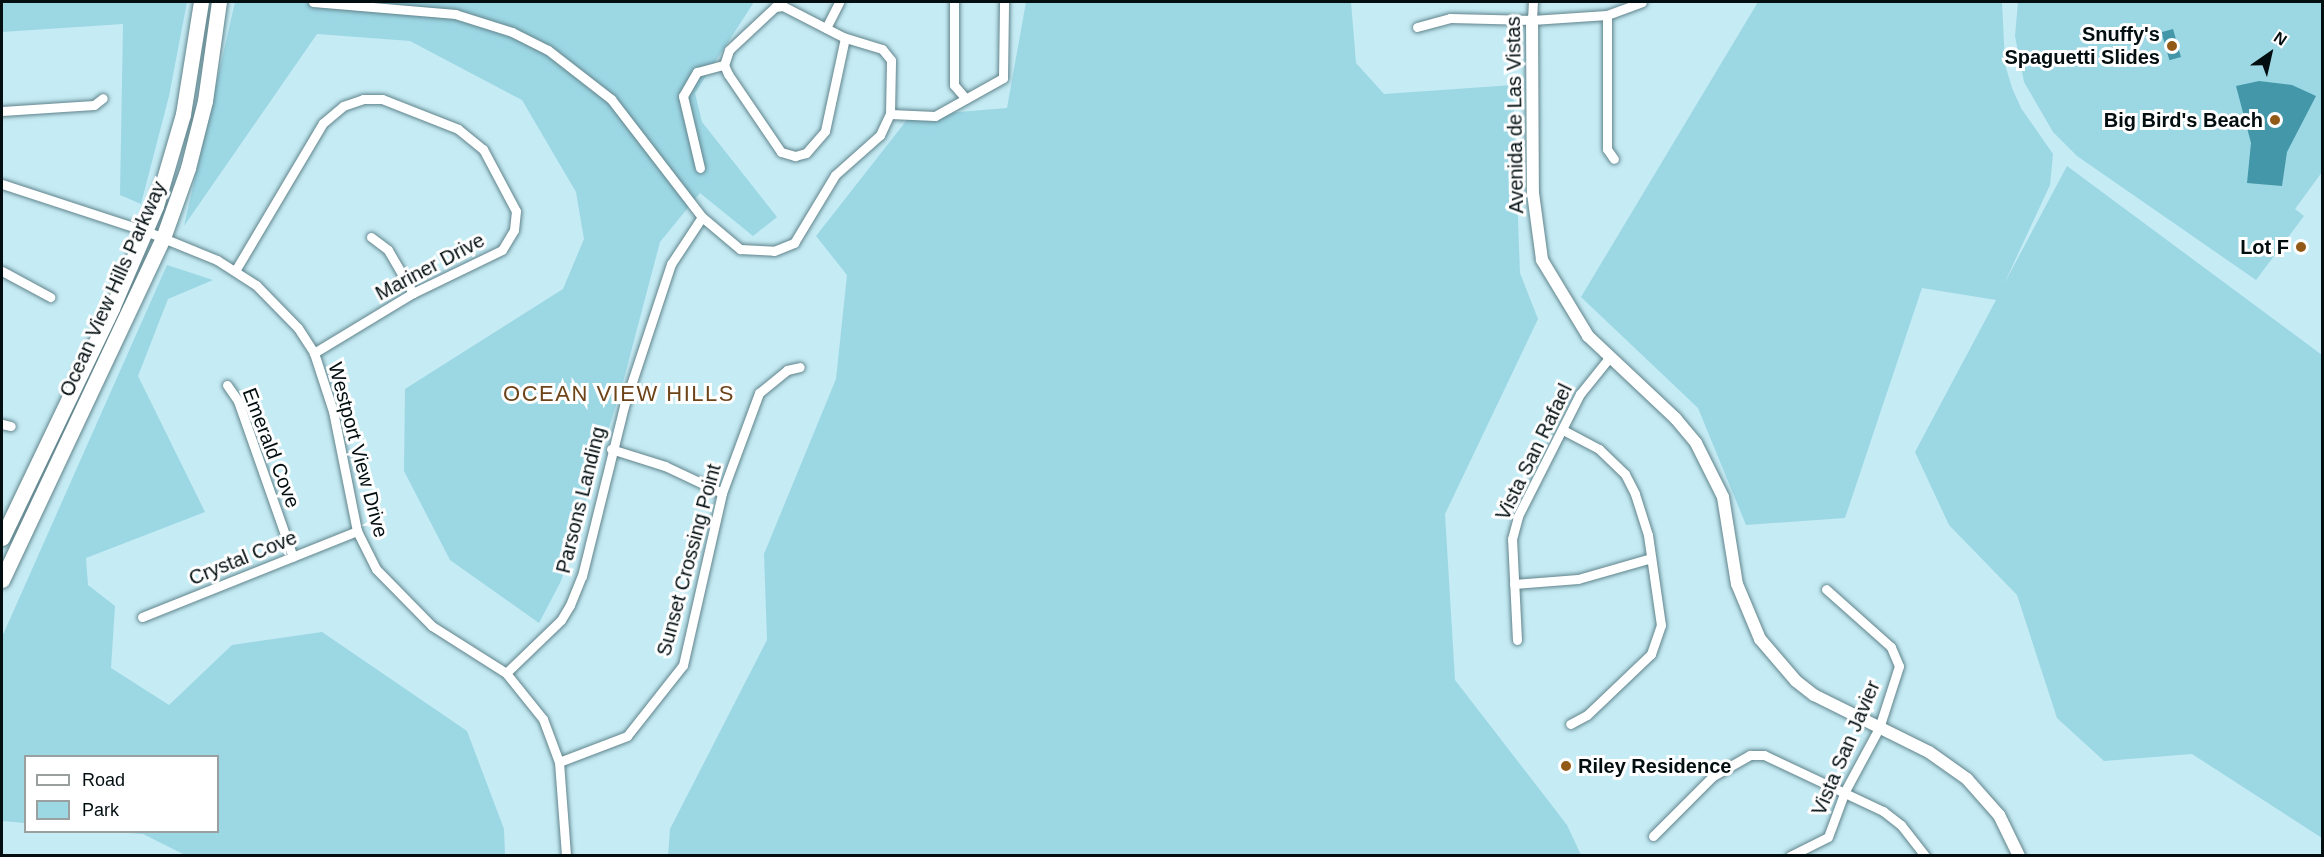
<!DOCTYPE html>
<style>
body{margin:0}
#map{position:relative;width:2324px;height:857px;overflow:hidden;background:#c5ebf4;font-family:Arial,sans-serif}
div>[style]{position:absolute}
.green>*{inset:0;background:#9cd7e4}
.water>*{inset:0;background:#4397a9;transform-origin:0 0}
.roads{filter:drop-shadow(0 0 2px #61848c) drop-shadow(0 0 2px #61848c)}
.minor>*{height:9px;margin:-4.5px;padding:0 4.5px;transform-origin:4.5px;border-radius:4.5px;background:#fff}
.tertiary>*{height:12px;margin:-6px;padding:0 6px;transform-origin:6px;border-radius:6px;background:#fff}
.primary>*{height:15px;margin:-7.5px;padding:0 7.5px;transform-origin:7.5px;border-radius:7.5px;background:#fff}
.dots>*{width:16px;height:16px;translate:-50% -50%;box-sizing:border-box;border:3px solid #fff;border-radius:50%}
span{translate:-50% -50%;white-space:nowrap;text-align:center;line-height:1.15;-webkit-text-stroke:6px #fff;paint-order:stroke}
.poi-label{font-size:20px;color:#030e11;font-weight:700}
.right{translate:-100% -50%;text-align:right}
.left{translate:0 -50%;text-align:left}
.street-label{font-size:20px;color:#030e11}
.quarter-label{font-size:22px;color:#6d4419;letter-spacing:1.5px}
.frame{position:absolute;inset:0;border:3px solid #030e11;pointer-events:none}
.legend{position:absolute;left:24px;top:755px;width:195px;height:78px;box-sizing:border-box;background:#fff;border:2px solid #9a9fa0;margin:0;padding:8px 10px;list-style:none;font-size:18px;color:#030e11}
.legend li{display:flex;align-items:center;gap:12px;height:30px}
.legend b{width:30px;border:2px solid #9a9fa0}
.north{position:absolute;left:2240px;top:24px;width:60px;height:60px;-webkit-text-stroke:4px #fff;paint-order:stroke;rotate:34deg;font-size:16px;font-weight:700;line-height:24px;text-align:center;color:#030e11}
.north::after{content:'';display:block;margin:auto;width:21px;height:27px;background:#030e11;clip-path:polygon(50% 0,100% 100%,50% 72%,0 100%)}
</style>
<div id="map">
<div class="green">
<div style="clip-path:polygon(2px 2px,187px 2px,169px 96px,141px 204px,120px 195px,123px 24px,2px 32px)"></div>
<div style="clip-path:polygon(235px 2px,754px 2px,695px 93px,702px 122px,777px 217px,753px 236px,700px 193px,660px 242px,622px 386px,561px 581px,539px 623px,450px 560px,404px 471px,405px 389px,563px 289px,584px 239px,576px 192px,522px 100px,410px 41px,317px 34px,184px 226px)"></div>
<div style="clip-path:polygon(1026px 2px,1351px 2px,1356px 63px,1384px 94px,1513px 85px,1520px 273px,1538px 319px,1445px 514px,1455px 680px,1567px 825px,1581px 855px,668px 856px,670px 829px,767px 640px,764px 554px,836px 379px,847px 275px,816px 236px,910px 116px,1007px 108px)"></div>
<div style="clip-path:polygon(1758px 2px,2002px 2px,2005px 64px,2012px 88px,2021px 108px,2053px 154px,2050px 185px,2004px 284px,2067px 166px,2322px 355px,2322px 838px,2192px 754px,2104px 761px,2057px 718px,2017px 595px,1949px 525px,1915px 452px,1996px 300px,1922px 288px,1845px 518px,1746px 525px,1698px 408px,1581px 297px)"></div>
<div style="clip-path:polygon(2018px 2px,2322px 2px,2322px 172px,2295px 209px,2304px 216px,2256px 280px,2077px 156px,2053px 132px,2024px 82px,2015px 36px)"></div>
<div style="clip-path:polygon(167px 265px,213px 280px,168px 299px,138px 376px,205px 512px,86px 558px,88px 585px,115px 606px,111px 668px,169px 705px,232px 645px,322px 632px,467px 731px,504px 829px,505px 855px,185px 855px,143px 834px,113px 832px,218px 832px,218px 756px,26px 756px,25px 823px,2px 821px,2px 637px)"></div>
</div>
<div class="water">
<div style="left:2173px;top:29px;width:29px;height:12px;rotate:74deg"></div>
<div style="clip-path:polygon(2259px 81px,2292px 85px,2316px 96px,2287px 152px,2282px 186px,2247px 183px,2251px 143px,2236px 86px)"></div>
</div>
<div class="roads">
<div class="minor">
<div style="left:313px;top:2px;width:143px;rotate:4.8deg"></div>
<div style="left:455px;top:14px;width:60px;rotate:17.5deg"></div>
<div style="left:512px;top:32px;width:40px;rotate:26.6deg"></div>
<div style="left:548px;top:50px;width:80px;rotate:37.9deg"></div>
<div style="left:611px;top:99px;width:149px;rotate:52.4deg"></div>
<div style="left:702px;top:217px;width:50px;rotate:40.1deg"></div>
<div style="left:740px;top:249px;width:34px;rotate:3deg"></div>
<div style="left:774px;top:251px;width:22px;rotate:-22deg"></div>
<div style="left:794px;top:243px;width:79px;rotate:-58.9deg"></div>
<div style="left:835px;top:175px;width:60px;rotate:-41.6deg"></div>
<div style="left:880px;top:135px;width:23px;rotate:-65deg"></div>
<div style="left:890px;top:114px;width:54px;rotate:-88.9deg"></div>
<div style="left:891px;top:60px;width:14px;rotate:-129deg"></div>
<div style="left:882px;top:49px;width:39px;rotate:-163deg"></div>
<div style="left:845px;top:38px;width:70px;rotate:-152.7deg"></div>
<div style="left:783px;top:6px;width:8px;rotate:173deg"></div>
<div style="left:775px;top:7px;width:63px;rotate:136.9deg"></div>
<div style="left:729px;top:50px;width:16px;rotate:108deg"></div>
<div style="left:724px;top:65px;width:10px;rotate:66deg"></div>
<div style="left:728px;top:74px;width:94px;rotate:55.8deg"></div>
<div style="left:781px;top:152px;width:15px;rotate:16deg"></div>
<div style="left:795px;top:156px;width:11px;rotate:-15deg"></div>
<div style="left:806px;top:153px;width:29px;rotate:-49deg"></div>
<div style="left:825px;top:131px;width:95px;rotate:-77.9deg"></div>
<div style="left:954px;top:2px;width:83px;rotate:90deg"></div>
<div style="left:954px;top:85px;width:18px;rotate:49deg"></div>
<div style="left:1607px;top:15px;width:134px;rotate:90deg"></div>
<div style="left:1607px;top:149px;width:12px;rotate:55deg"></div>
<div style="left:1532px;top:20px;width:18px;rotate:-87deg"></div>
<div style="left:1417px;top:27px;width:34px;rotate:-15deg"></div>
<div style="left:1450px;top:18px;width:82px;rotate:1.4deg"></div>
<div style="left:1532px;top:20px;width:75px;rotate:-3.8deg"></div>
<div style="left:1607px;top:15px;width:37px;rotate:-20deg"></div>
<div style="left:826px;top:28px;width:29px;rotate:-63deg"></div>
<div style="left:2px;top:111px;width:92px;rotate:-3.7deg"></div>
<div style="left:94px;top:105px;width:11px;rotate:-38deg"></div>
<div style="left:890px;top:114px;width:45px;rotate:2.5deg"></div>
<div style="left:935px;top:116px;width:78px;rotate:-29.2deg"></div>
<div style="left:1003px;top:78px;width:76px;rotate:-89.2deg"></div>
<div style="left:700px;top:168px;width:74px;rotate:-103.3deg"></div>
<div style="left:683px;top:96px;width:28px;rotate:-60deg"></div>
<div style="left:697px;top:72px;width:28px;rotate:-15deg"></div>
<div style="left:2px;top:184px;width:151px;rotate:18.1deg"></div>
<div style="left:146px;top:231px;width:77px;rotate:22.2deg"></div>
<div style="left:217px;top:260px;width:46px;rotate:32.7deg"></div>
<div style="left:256px;top:285px;width:60px;rotate:45.7deg"></div>
<div style="left:298px;top:328px;width:30px;rotate:57deg"></div>
<div style="left:314px;top:353px;width:61px;rotate:71.9deg"></div>
<div style="left:333px;top:411px;width:122px;rotate:78.7deg"></div>
<div style="left:357px;top:531px;width:42px;rotate:63.4deg"></div>
<div style="left:376px;top:569px;width:80px;rotate:45.5deg"></div>
<div style="left:432px;top:626px;width:88px;rotate:32.4deg"></div>
<div style="left:506px;top:673px;width:59px;rotate:51.2deg"></div>
<div style="left:543px;top:719px;width:46px;rotate:69.6deg"></div>
<div style="left:559px;top:762px;width:94px;rotate:85.7deg"></div>
<div style="left:371px;top:237px;width:21px;rotate:37deg"></div>
<div style="left:388px;top:250px;width:50px;rotate:59.8deg"></div>
<div style="left:2px;top:271px;width:55px;rotate:28.4deg"></div>
<div style="left:235px;top:271px;width:172px;rotate:-59.3deg"></div>
<div style="left:323px;top:123px;width:26px;rotate:-40deg"></div>
<div style="left:343px;top:106px;width:21px;rotate:-19deg"></div>
<div style="left:363px;top:99px;width:19px"></div>
<div style="left:382px;top:99px;width:82px;rotate:21.5deg"></div>
<div style="left:458px;top:129px;width:32px;rotate:39deg"></div>
<div style="left:483px;top:149px;width:70px;rotate:62deg"></div>
<div style="left:516px;top:211px;width:19px;rotate:96deg"></div>
<div style="left:514px;top:230px;width:23px;rotate:121deg"></div>
<div style="left:502px;top:250px;width:99px;rotate:154.2deg"></div>
<div style="left:413px;top:293px;width:116px;rotate:148.8deg"></div>
<div style="left:227px;top:385px;width:19px;rotate:55deg"></div>
<div style="left:238px;top:401px;width:165px;rotate:70.6deg"></div>
<div style="left:2px;top:424px;width:9px;rotate:13deg"></div>
<div style="left:1563px;top:430px;width:41px;rotate:27.8deg"></div>
<div style="left:1599px;top:449px;width:36px;rotate:44deg"></div>
<div style="left:1625px;top:474px;width:22px;rotate:63deg"></div>
<div style="left:1635px;top:494px;width:43px;rotate:72.4deg"></div>
<div style="left:1648px;top:535px;width:91px;rotate:81.8deg"></div>
<div style="left:1661px;top:625px;width:31px;rotate:109deg"></div>
<div style="left:1651px;top:654px;width:88px;rotate:136.4deg"></div>
<div style="left:1587px;top:715px;width:19px;rotate:152deg"></div>
<div style="left:611px;top:449px;width:57px;rotate:17.5deg"></div>
<div style="left:665px;top:466px;width:63px;rotate:25.3deg"></div>
<div style="left:1514px;top:584px;width:64px;rotate:-4.5deg"></div>
<div style="left:1578px;top:579px;width:76px;rotate:-16deg"></div>
<div style="left:142px;top:617px;width:232px;rotate:-21.8deg"></div>
<div style="left:1517px;top:640px;width:101px;rotate:-92.8deg"></div>
<div style="left:1512px;top:539px;width:24px;rotate:-75deg"></div>
<div style="left:1518px;top:516px;width:137px;rotate:-63.1deg"></div>
<div style="left:1580px;top:394px;width:46px;rotate:-51.1deg"></div>
<div style="left:506px;top:673px;width:76px;rotate:-43.9deg"></div>
<div style="left:561px;top:620px;width:17px;rotate:-59deg"></div>
<div style="left:570px;top:605px;width:31px;rotate:-68deg"></div>
<div style="left:582px;top:576px;width:175px;rotate:-76.1deg"></div>
<div style="left:624px;top:406px;width:150px;rotate:-71.7deg"></div>
<div style="left:671px;top:264px;width:56px;rotate:-56.6deg"></div>
<div style="left:559px;top:762px;width:73px;rotate:-20.9deg"></div>
<div style="left:627px;top:736px;width:90px;rotate:-51.7deg"></div>
<div style="left:683px;top:665px;width:176px;rotate:-77.2deg"></div>
<div style="left:722px;top:493px;width:107px;rotate:-69.7deg"></div>
<div style="left:759px;top:393px;width:36px;rotate:-39deg"></div>
<div style="left:787px;top:370px;width:13px;rotate:-13deg"></div>
<div style="left:1653px;top:836px;width:85px;rotate:-45deg"></div>
<div style="left:1713px;top:776px;width:43px;rotate:-29.6deg"></div>
<div style="left:1750px;top:755px;width:14px"></div>
<div style="left:1764px;top:755px;width:132px;rotate:25.2deg"></div>
<div style="left:1883px;top:811px;width:23px;rotate:38deg"></div>
<div style="left:1901px;top:825px;width:39px;rotate:52deg"></div>
<div style="left:1790px;top:856px;width:42px;rotate:-26.6deg"></div>
<div style="left:1828px;top:837px;width:49px;rotate:-69.7deg"></div>
<div style="left:1845px;top:791px;width:72px;rotate:-61.6deg"></div>
<div style="left:1879px;top:728px;width:65px;rotate:-72.1deg"></div>
<div style="left:1899px;top:666px;width:21px;rotate:-113deg"></div>
<div style="left:1891px;top:647px;width:87px;rotate:-138.3deg"></div>
</div>
<div class="tertiary">
<div style="left:1532px;top:20px;width:173px;rotate:89.7deg"></div>
<div style="left:1533px;top:193px;width:68px;rotate:82.3deg"></div>
<div style="left:1542px;top:260px;width:89px;rotate:58.8deg"></div>
<div style="left:1588px;top:336px;width:121px;rotate:43.3deg"></div>
<div style="left:1676px;top:419px;width:31px;rotate:50deg"></div>
<div style="left:1696px;top:443px;width:60px;rotate:63.4deg"></div>
<div style="left:1723px;top:497px;width:88px;rotate:80.9deg"></div>
<div style="left:1737px;top:584px;width:60px;rotate:67.3deg"></div>
<div style="left:1760px;top:639px;width:55px;rotate:49.4deg"></div>
<div style="left:1796px;top:681px;width:23px;rotate:38deg"></div>
<div style="left:1814px;top:695px;width:128px;rotate:26.4deg"></div>
<div style="left:1929px;top:752px;width:47px;rotate:35.4deg"></div>
<div style="left:1967px;top:779px;width:48px;rotate:48.4deg"></div>
<div style="left:1999px;top:815px;width:46px;rotate:64deg"></div>
</div>
<div class="primary">
<div style="left:2px;top:538px;width:255px;rotate:-64.4deg"></div>
<div style="left:112px;top:308px;width:111px;rotate:-66.7deg"></div>
<div style="left:156px;top:206px;width:96px;rotate:-73.6deg"></div>
<div style="left:183px;top:114px;width:113px;rotate:-80.9deg"></div>
<div style="left:2px;top:580px;width:378px;rotate:-64.8deg"></div>
<div style="left:163px;top:238px;width:74px;rotate:-70.3deg"></div>
<div style="left:188px;top:168px;width:69px;rotate:-75.8deg"></div>
<div style="left:205px;top:101px;width:100px;rotate:-82deg"></div>
</div>
</div>
<div class="dots">
<div style="left:2172px;top:46px;background:#935916"></div>
<div style="left:2275px;top:120px;background:#935916"></div>
<div style="left:2301px;top:247px;background:#935916"></div>
<div style="left:1566px;top:766px;background:#935916"></div>
</div>
<div class="poi-label">
<span class="right" style="left:2160px;top:46px">Snuffy's<br>Spaguetti Slides</span>
<span class="right" style="left:2263px;top:120px">Big Bird's Beach</span>
<span class="right" style="left:2289px;top:247px">Lot F</span>
<span class="left" style="left:1578px;top:766px">Riley Residence</span>
</div>
<div class="street-label">
<span style="left:1515px;top:115px;rotate:-91deg">Avenida de Las Vistas</span>
<span style="left:430px;top:267px;rotate:-28deg">Mariner Drive</span>
<span style="left:113px;top:289px;rotate:-66deg">Ocean View Hills Parkway</span>
<span style="left:271px;top:448px;rotate:69deg">Emerald Cove</span>
<span style="left:358px;top:450px;rotate:75deg">Westport View Drive</span>
<span style="left:1534px;top:452px;rotate:-64deg">Vista San Rafael</span>
<span style="left:581px;top:500px;rotate:-76deg">Parsons Landing</span>
<span style="left:243px;top:558px;rotate:-22deg">Crystal Cove</span>
<span style="left:689px;top:560px;rotate:-75deg">Sunset Crossing Point</span>
<span style="left:1846px;top:748px;rotate:-67deg">Vista San Javier</span>
</div>
<div class="quarter-label">
<span style="left:619px;top:394px">OCEAN VIEW HILLS</span>
</div>
<div class="frame"></div>
<ul class="legend">
<li><b style="height:8px;background:#fff"></b>Road</li>
<li><b style="height:16px;background:#9cd7e4"></b>Park</li>
</ul>
<div class="north">N</div>
</div>
